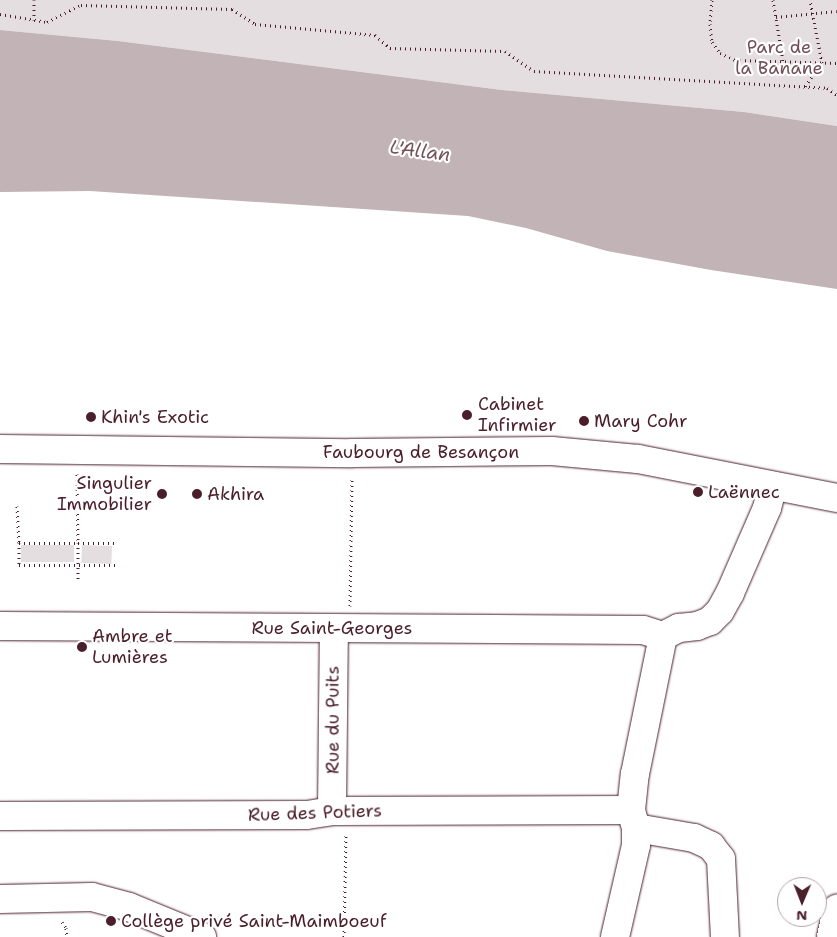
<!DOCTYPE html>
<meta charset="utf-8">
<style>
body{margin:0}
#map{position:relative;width:837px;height:937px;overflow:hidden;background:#fff;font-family:"Shantell Sans",sans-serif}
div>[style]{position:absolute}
.green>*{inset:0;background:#e5dee0;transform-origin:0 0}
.water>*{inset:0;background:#c1b3b6}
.path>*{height:3px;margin-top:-1.5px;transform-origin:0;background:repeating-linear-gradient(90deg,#4a1f2b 0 1px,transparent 0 5px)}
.roads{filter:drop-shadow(0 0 1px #4a1f2b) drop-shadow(0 0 1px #4a1f2b)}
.minor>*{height:28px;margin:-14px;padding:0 14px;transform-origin:14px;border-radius:14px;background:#fff}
.major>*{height:28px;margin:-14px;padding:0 14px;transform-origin:14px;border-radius:14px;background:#fff}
.dots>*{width:14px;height:14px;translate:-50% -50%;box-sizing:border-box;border:2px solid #fff;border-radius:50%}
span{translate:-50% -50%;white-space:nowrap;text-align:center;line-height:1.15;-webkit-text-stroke:4.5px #fff;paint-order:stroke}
.park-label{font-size:18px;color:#714f58}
.poi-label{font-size:18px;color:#4a1f2b}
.left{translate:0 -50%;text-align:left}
.right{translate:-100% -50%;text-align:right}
.street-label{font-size:18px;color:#4a1f2b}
.water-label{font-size:19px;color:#74535c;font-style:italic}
.north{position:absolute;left:777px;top:877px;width:50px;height:50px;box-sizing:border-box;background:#fff;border:1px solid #b7a5aa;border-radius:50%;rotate:181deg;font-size:14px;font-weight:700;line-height:20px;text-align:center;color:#4a1f2b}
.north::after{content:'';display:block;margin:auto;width:18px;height:22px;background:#4a1f2b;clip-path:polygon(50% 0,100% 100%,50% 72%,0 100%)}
</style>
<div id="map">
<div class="green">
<div style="clip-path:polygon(0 0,837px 0,837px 126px,744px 112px,502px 90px,118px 41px,0 30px)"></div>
<div style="left:21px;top:545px;width:53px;height:17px"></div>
<div style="left:82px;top:545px;width:30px;height:18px;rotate:2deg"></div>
</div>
<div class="water">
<div style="clip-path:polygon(0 30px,118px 41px,502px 90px,744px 112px,837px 126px,837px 289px,711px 270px,607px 251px,526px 228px,468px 216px,90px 191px,0 192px)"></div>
</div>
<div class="path">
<div style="left:34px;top:0;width:20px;rotate:90deg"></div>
<div style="left:712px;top:0;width:24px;rotate:95deg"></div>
<div style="left:710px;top:24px;width:18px;rotate:84deg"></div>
<div style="left:712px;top:42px;width:14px;rotate:54deg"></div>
<div style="left:720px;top:53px;width:17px;rotate:25deg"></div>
<div style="left:735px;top:60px;width:102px;rotate:1.7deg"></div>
<div style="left:773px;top:0;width:62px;rotate:80.7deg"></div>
<div style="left:0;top:14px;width:48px;rotate:9.7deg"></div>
<div style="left:47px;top:22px;width:38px;rotate:-27deg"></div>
<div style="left:81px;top:5px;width:151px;rotate:1.5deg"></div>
<div style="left:232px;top:9px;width:27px;rotate:33deg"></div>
<div style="left:255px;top:24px;width:121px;rotate:5.2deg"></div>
<div style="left:375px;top:35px;width:20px;rotate:41deg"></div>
<div style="left:390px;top:48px;width:115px;rotate:1.5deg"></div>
<div style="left:505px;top:51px;width:35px;rotate:35deg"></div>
<div style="left:534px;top:71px;width:293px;rotate:3.3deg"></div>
<div style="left:827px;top:88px;width:12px;rotate:35deg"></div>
<div style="left:776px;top:17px;width:61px;rotate:-5.6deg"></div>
<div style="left:805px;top:86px;width:29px;rotate:-54deg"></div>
<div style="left:822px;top:63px;width:64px;rotate:-100.8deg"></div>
<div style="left:77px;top:474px;width:69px;rotate:89.2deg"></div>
<div style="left:78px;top:543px;width:39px"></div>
<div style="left:17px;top:506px;width:37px;rotate:87deg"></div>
<div style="left:19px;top:543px;width:59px"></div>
<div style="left:78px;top:543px;width:36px;rotate:90deg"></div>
<div style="left:19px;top:543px;width:22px;rotate:90deg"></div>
<div style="left:19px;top:565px;width:99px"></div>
<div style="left:350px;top:606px;width:129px;rotate:-89.1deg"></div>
<div style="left:62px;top:922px;width:7px;rotate:56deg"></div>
<div style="left:66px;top:928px;width:9px;rotate:84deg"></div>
<div style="left:344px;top:937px;width:102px;rotate:-88.9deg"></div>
</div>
<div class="roads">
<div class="minor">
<div style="left:0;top:626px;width:643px;rotate:0.36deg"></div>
<div style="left:643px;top:630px;width:21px;rotate:17deg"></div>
<div style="left:663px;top:636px;width:18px;rotate:-27deg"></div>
<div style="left:679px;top:628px;width:18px;rotate:-6deg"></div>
<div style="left:697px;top:626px;width:14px;rotate:-21deg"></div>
<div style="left:710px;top:621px;width:14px;rotate:-45deg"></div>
<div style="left:720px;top:611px;width:21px;rotate:-61deg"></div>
<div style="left:730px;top:593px;width:93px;rotate:-66.5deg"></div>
<div style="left:767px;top:508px;width:23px;rotate:-75deg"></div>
<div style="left:332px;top:811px;width:183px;rotate:-89.4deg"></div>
<div style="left:0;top:816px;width:307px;rotate:-0.2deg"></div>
<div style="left:307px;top:815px;width:25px;rotate:-9deg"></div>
<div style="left:332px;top:811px;width:299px;rotate:-0.2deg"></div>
<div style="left:636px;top:828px;width:59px;rotate:9.8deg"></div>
<div style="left:694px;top:838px;width:19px;rotate:25deg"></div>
<div style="left:711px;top:846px;width:16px;rotate:52deg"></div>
<div style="left:721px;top:859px;width:78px;rotate:87.1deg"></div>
<div style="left:0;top:899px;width:92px;rotate:-1.2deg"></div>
<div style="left:92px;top:897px;width:38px;rotate:15deg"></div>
<div style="left:129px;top:907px;width:79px;rotate:22.3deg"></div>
<div style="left:615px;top:937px;width:94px;rotate:-77.1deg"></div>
<div style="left:636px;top:845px;width:17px;rotate:-90deg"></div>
<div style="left:636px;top:828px;width:19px;rotate:-106deg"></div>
<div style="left:631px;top:810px;width:36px;rotate:-84deg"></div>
<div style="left:635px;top:774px;width:141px;rotate:-78.5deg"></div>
<div style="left:831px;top:937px;width:29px;rotate:-78deg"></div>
</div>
<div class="major">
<div style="left:0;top:449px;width:352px;rotate:0.7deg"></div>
<div style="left:352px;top:453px;width:200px;rotate:-0.6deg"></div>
<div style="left:552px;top:451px;width:86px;rotate:5.3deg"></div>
<div style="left:638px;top:459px;width:203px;rotate:11.1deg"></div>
</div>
</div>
<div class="dots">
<div style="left:467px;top:415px;background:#4a1f2b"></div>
<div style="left:91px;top:417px;background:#4a1f2b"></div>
<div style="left:584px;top:421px;background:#4a1f2b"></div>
<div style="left:698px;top:492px;background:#4a1f2b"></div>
<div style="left:162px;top:494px;background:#4a1f2b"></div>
<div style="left:197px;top:494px;background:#4a1f2b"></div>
<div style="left:82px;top:647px;background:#4a1f2b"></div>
<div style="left:111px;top:921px;background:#4a1f2b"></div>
</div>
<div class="park-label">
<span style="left:779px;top:58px">Parc de<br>la Banane</span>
</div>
<div class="poi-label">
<span class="left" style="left:478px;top:415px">Cabinet<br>Infirmier</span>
<span class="left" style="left:101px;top:417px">Khin's Exotic</span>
<span class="left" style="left:594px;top:421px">Mary Cohr</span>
<span class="right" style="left:152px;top:494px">Singulier<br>Immobilier</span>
<span class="left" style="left:708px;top:492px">Laënnec</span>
<span class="left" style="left:207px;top:494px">Akhira</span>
<span class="left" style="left:92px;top:647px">Ambre et<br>Lumières</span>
<span class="left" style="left:121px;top:921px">Collège privé Saint-Maimboeuf</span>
</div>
<div class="street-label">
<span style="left:421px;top:452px">Faubourg de Besançon</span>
<span style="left:332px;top:628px">Rue Saint-Georges</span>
<span style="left:333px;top:720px;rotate:-90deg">Rue du Puits</span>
<span style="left:315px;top:813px;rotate:-2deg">Rue des Potiers</span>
</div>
<div class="water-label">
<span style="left:420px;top:151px;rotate:8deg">L'Allan</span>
</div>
<div class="north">N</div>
</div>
